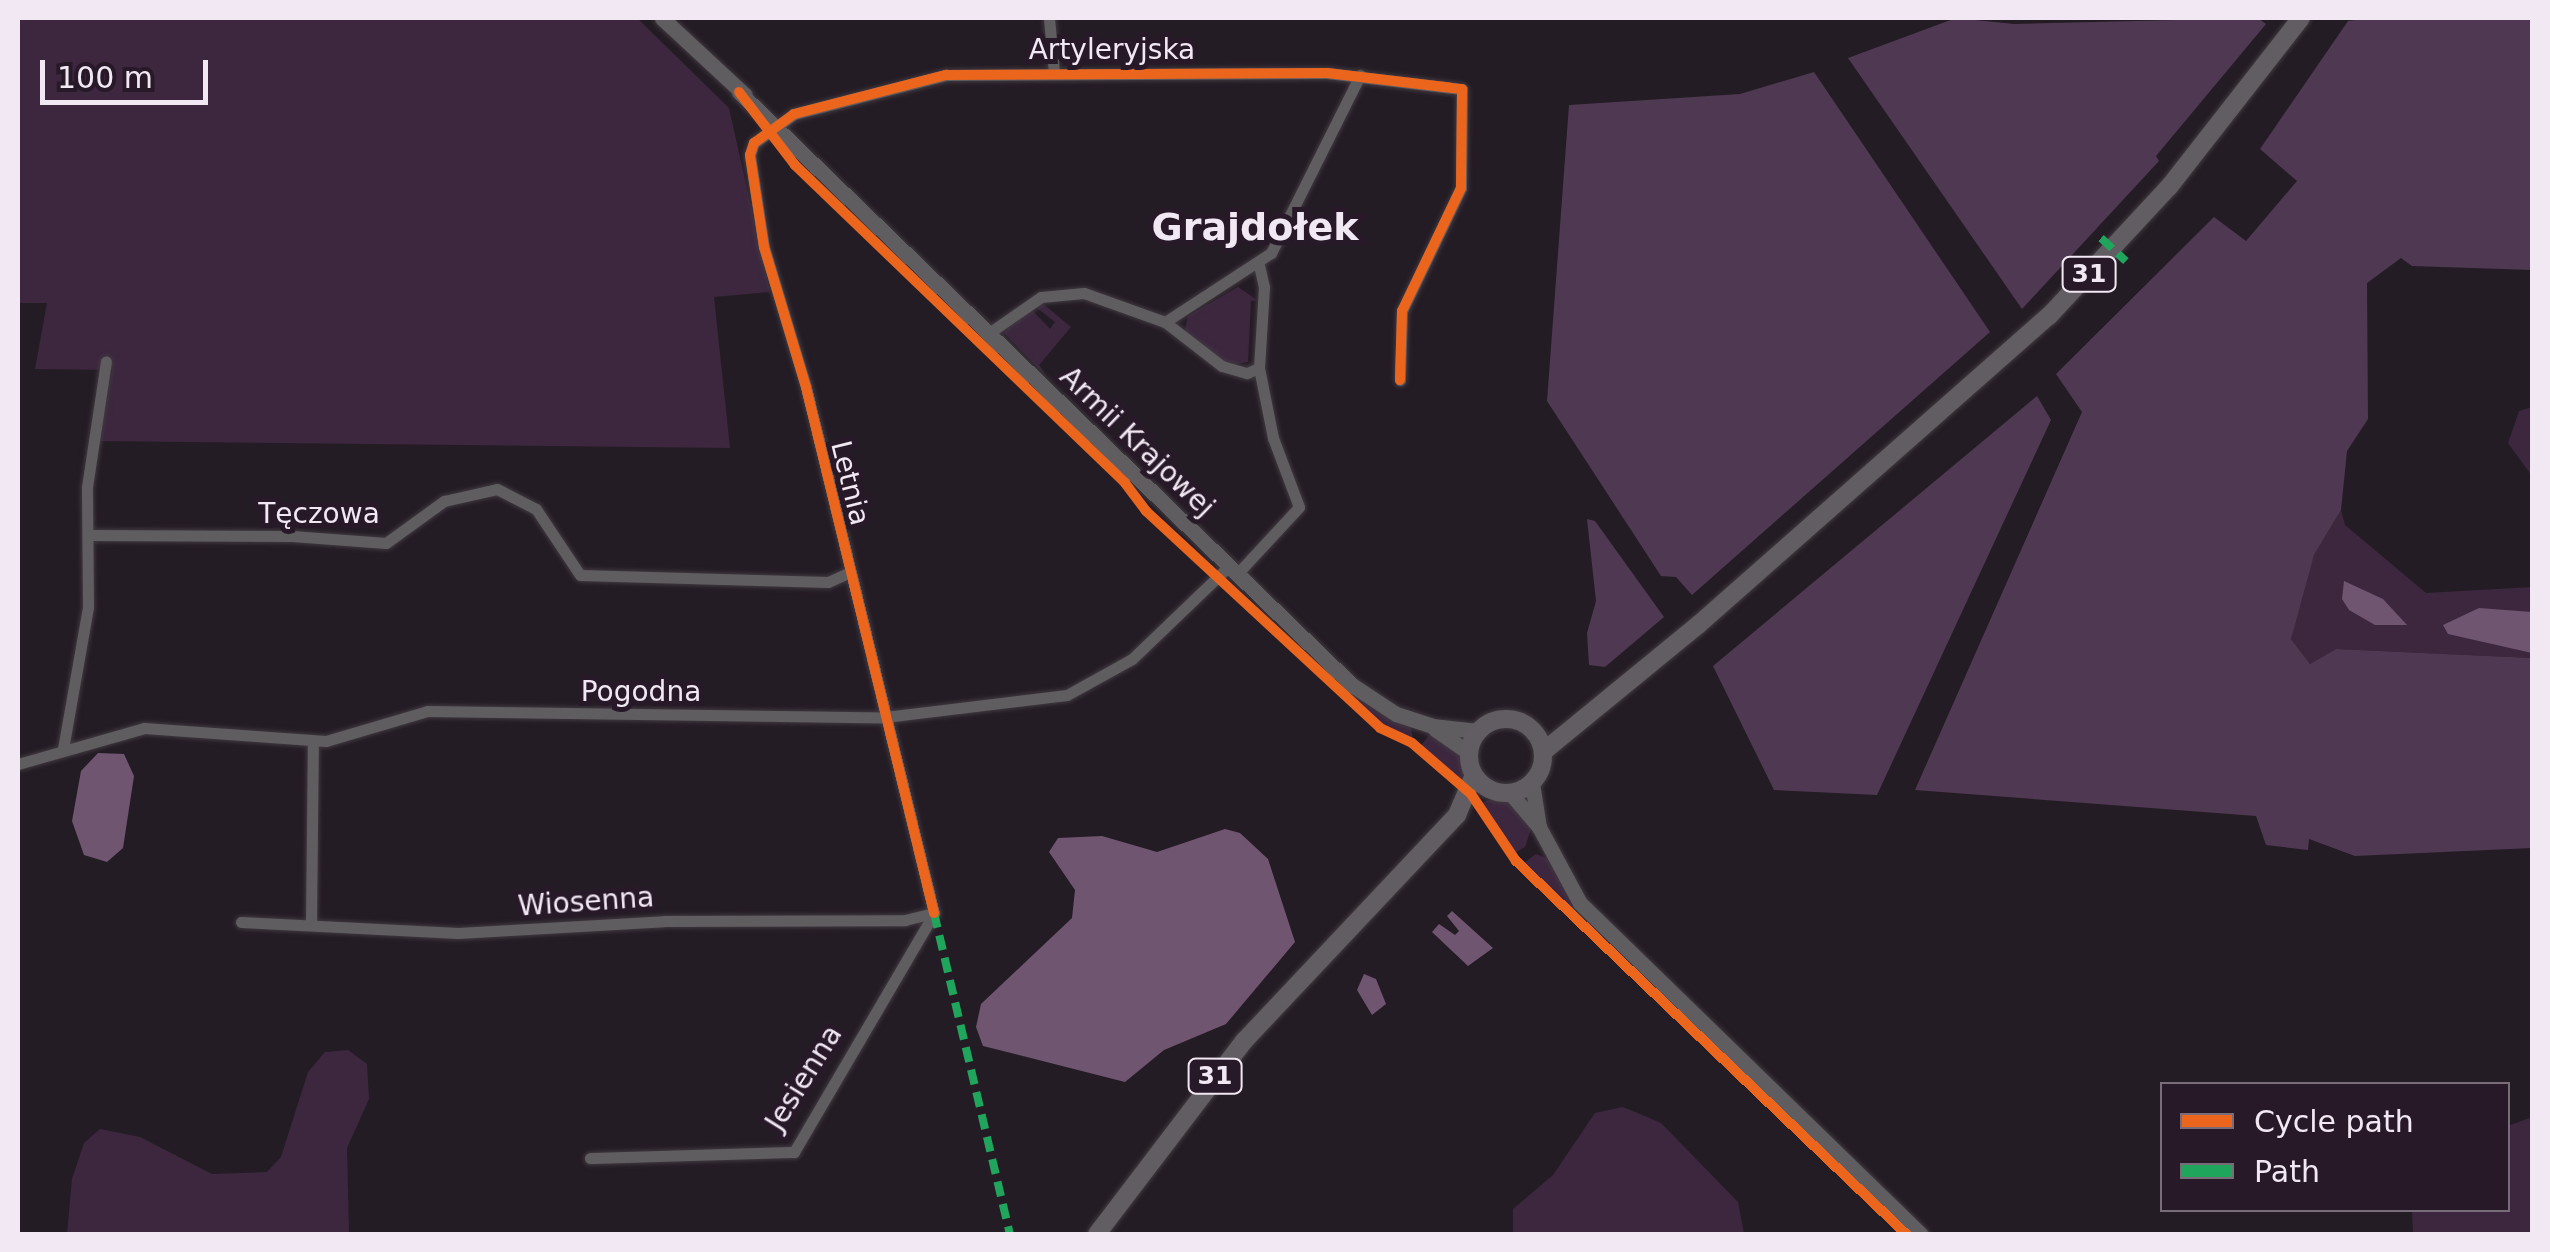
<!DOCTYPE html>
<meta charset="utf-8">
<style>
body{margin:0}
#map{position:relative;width:2550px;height:1252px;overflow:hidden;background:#241c24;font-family:"DejaVu Sans",sans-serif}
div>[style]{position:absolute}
.green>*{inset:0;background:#3d273f}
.forest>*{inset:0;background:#4f3852}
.water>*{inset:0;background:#705571}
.roads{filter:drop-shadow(0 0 2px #403940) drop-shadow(0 0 2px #403940)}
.minor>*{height:11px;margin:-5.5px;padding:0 5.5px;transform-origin:5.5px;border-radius:5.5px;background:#605d60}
.tertiary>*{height:15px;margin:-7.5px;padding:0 7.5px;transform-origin:7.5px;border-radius:7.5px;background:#605d60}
.primary>*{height:18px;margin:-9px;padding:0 9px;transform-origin:9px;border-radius:9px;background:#625d62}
.primary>.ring{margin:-9px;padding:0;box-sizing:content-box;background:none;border:18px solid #625d62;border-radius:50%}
.quiet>*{height:8px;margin-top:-4px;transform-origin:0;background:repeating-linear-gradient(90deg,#20a55d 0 15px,transparent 0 23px)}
.cycleway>*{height:10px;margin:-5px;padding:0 5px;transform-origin:5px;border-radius:5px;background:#eb651d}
span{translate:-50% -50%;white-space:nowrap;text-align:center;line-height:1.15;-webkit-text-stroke:10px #271928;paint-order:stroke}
.shield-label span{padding:2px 8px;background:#271928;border:2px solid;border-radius:8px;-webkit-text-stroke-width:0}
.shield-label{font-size:25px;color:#f2e8f3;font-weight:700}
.street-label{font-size:28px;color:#f2e8f3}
.district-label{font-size:38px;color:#f2e8f3;font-weight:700}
.frame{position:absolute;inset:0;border:20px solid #f2e8f3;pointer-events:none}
.legend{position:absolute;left:2160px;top:1082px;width:350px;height:130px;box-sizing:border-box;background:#271928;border:2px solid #786c79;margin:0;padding:12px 18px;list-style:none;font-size:30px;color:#f2e8f3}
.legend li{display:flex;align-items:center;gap:20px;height:50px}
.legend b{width:50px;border:2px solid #786c79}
.scale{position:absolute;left:40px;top:60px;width:168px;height:45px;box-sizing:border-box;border:5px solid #f2e8f3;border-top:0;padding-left:12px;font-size:30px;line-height:35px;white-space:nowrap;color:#f2e8f3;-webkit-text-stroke:8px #271928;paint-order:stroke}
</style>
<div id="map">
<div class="green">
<div style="clip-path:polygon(18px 18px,637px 18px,729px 108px,770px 292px,714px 297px,730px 448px,97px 441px,112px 370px,35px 369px,47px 303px,18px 303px)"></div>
<div style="clip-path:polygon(1238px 287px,1257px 300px,1251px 301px,1248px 362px,1231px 365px,1184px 333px,1188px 316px)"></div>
<div style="clip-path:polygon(1042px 303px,1071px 327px,1039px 365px,1046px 376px,1003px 332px,1032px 310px,1050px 329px,1055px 322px,1037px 308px)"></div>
<div style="clip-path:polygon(2532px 407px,2532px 476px,2508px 443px,2519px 411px)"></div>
<div style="clip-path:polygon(2341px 510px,2345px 525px,2426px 593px,2532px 587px,2532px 658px,2336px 649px,2310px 664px,2291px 639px,2296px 610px,2314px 555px)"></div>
<div style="clip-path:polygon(1321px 663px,1411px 726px,1413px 740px,1382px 726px)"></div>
<div style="clip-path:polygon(1430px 734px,1459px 750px,1466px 786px,1420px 747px)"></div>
<div style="clip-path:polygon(1497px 797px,1510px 800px,1531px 829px,1525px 847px,1513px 854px,1480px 803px)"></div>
<div style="clip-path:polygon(1536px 854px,1547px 858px,1569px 899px,1604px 935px,1601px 940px,1523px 864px)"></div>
<div style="clip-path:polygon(348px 1050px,367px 1064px,369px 1099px,347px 1148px,349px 1234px,67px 1234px,72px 1179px,84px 1143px,100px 1129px,140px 1137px,212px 1174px,267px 1172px,281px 1157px,308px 1072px,325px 1052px)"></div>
<div style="clip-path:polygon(1623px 1107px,1661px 1123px,1738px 1202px,1744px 1234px,1513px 1234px,1513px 1209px,1553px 1175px,1595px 1113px)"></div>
<div style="clip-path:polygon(2532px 1117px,2532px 1234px,2413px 1234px,2412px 1210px,2508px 1210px,2508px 1126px)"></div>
</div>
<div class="forest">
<div style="clip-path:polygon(1956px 18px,2014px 24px,2258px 18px,2266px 24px,2156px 156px,2159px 161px,2022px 309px,1848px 58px)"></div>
<div style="clip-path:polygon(2368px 18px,2532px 18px,2532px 270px,2412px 266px,2401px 258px,2367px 283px,2368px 419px,2347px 451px,2341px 510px,2314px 555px,2291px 639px,2310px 664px,2336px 649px,2532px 658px,2532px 848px,2355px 856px,2309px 839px,2308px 850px,2266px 845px,2256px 816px,1915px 790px,2082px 412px,2056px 374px,2214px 217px,2246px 241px,2297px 181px,2260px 149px,2348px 21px)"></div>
<div style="clip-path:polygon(1814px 72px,1990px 332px,1692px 595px,1676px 577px,1661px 576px,1547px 401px,1569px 105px,1740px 94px)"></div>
<div style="clip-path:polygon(2037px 396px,2051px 420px,1877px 795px,1774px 790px,1713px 666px)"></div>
<div style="clip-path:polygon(1587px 519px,1595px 521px,1664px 617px,1605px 667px,1589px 665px,1587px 633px,1596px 601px)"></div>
</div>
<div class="water">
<div style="clip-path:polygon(2344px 581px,2383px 599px,2407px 625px,2375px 625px,2349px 610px,2342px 599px)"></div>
<div style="clip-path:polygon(2479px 608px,2532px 612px,2532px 653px,2448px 634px,2443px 625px)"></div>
<div style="clip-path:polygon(98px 753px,124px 754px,134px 776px,123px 848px,107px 862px,84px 855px,72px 821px,81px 771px)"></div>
<div style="clip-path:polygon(1225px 829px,1240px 833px,1268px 859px,1295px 942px,1226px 1024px,1164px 1050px,1125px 1082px,983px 1046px,976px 1027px,981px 1004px,1072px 918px,1075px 890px,1049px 852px,1058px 838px,1102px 836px,1157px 852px)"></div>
<div style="clip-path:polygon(1452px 911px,1493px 948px,1468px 966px,1432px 932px,1439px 924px,1455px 935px,1459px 931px,1447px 916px)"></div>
<div style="clip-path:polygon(1364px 974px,1376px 979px,1386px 1004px,1372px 1015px,1357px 990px)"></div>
</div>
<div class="roads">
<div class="minor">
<div style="left:1049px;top:18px;width:55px;rotate:84.8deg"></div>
<div style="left:1165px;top:322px;width:126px;rotate:-33.1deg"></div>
<div style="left:1271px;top:253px;width:199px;rotate:-63.4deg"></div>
<div style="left:989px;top:333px;width:63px;rotate:-34.7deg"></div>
<div style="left:1041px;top:297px;width:43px;rotate:-5.3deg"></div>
<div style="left:1084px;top:293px;width:86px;rotate:19.7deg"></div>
<div style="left:1165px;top:322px;width:72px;rotate:37.7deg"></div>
<div style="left:1222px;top:366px;width:26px;rotate:16deg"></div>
<div style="left:1247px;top:373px;width:13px;rotate:-23deg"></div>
<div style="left:88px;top:535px;width:204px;rotate:0.3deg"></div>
<div style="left:292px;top:536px;width:94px;rotate:4.3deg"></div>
<div style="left:386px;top:543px;width:72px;rotate:-35.9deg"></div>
<div style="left:444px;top:501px;width:54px;rotate:-12.8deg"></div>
<div style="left:497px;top:489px;width:44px;rotate:27.1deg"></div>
<div style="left:536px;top:509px;width:79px;rotate:56.3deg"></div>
<div style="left:580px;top:575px;width:248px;rotate:1.6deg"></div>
<div style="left:828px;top:582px;width:22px;rotate:-24deg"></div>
<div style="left:1237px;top:574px;width:91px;rotate:-47.2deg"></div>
<div style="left:1299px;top:507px;width:74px;rotate:-110.6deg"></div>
<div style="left:1273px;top:438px;width:71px;rotate:-101.3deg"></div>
<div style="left:1259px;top:368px;width:81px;rotate:-86.5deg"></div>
<div style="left:1264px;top:287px;width:22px;rotate:-103deg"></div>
<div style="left:63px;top:749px;width:144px;rotate:-80deg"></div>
<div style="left:88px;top:607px;width:120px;rotate:-90.5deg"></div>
<div style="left:87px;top:487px;width:127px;rotate:-81.4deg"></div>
<div style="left:18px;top:764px;width:131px;rotate:-15.9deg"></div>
<div style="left:144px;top:728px;width:182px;rotate:4.1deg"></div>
<div style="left:326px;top:741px;width:105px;rotate:-16.5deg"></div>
<div style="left:427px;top:711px;width:458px;rotate:0.8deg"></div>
<div style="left:885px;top:717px;width:183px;rotate:-6.9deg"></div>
<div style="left:1067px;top:695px;width:74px;rotate:-29deg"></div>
<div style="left:1132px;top:659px;width:134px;rotate:-43.8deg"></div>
<div style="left:934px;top:913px;width:541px;rotate:-103.68deg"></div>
<div style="left:806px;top:387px;width:146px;rotate:-106.7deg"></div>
<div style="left:764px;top:247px;width:93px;rotate:-98.7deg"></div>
<div style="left:750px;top:155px;width:13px;rotate:-72deg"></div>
<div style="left:754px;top:143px;width:49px;rotate:-35.9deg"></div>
<div style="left:794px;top:114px;width:157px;rotate:-14.4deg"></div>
<div style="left:946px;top:75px;width:381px;rotate:-0.3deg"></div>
<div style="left:1327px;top:73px;width:136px;rotate:6.8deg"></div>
<div style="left:1462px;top:89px;width:99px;rotate:90.6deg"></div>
<div style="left:1461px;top:188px;width:136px;rotate:115.6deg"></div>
<div style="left:1402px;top:311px;width:69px;rotate:91.7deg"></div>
<div style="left:241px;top:922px;width:217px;rotate:2.9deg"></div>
<div style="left:458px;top:933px;width:206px;rotate:-3.3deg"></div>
<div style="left:664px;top:921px;width:241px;rotate:-0.2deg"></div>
<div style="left:905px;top:920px;width:30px;rotate:-14deg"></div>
<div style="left:311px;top:922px;width:181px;rotate:-89.4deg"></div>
<div style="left:590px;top:1158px;width:204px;rotate:-1.7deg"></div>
<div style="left:794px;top:1152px;width:277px;rotate:-59.6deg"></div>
</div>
<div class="tertiary">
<div style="left:662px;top:18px;width:113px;rotate:42.9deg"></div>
<div style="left:739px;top:92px;width:853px;rotate:44.05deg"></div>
<div style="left:1352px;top:685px;width:53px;rotate:33.4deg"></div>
<div style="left:1396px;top:714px;width:38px;rotate:18deg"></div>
<div style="left:1432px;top:726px;width:46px;rotate:6.2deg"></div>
<div style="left:1435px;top:729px;width:42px;rotate:35.2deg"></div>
<div style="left:1532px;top:783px;width:45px;rotate:81deg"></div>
<div style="left:1539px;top:827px;width:86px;rotate:61.7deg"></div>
<div style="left:1580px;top:903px;width:475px;rotate:44.2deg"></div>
<div style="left:1510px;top:793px;width:45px;rotate:49.5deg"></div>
</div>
<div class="primary">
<div class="ring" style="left:1469px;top:719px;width:56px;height:56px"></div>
<div style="left:1544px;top:751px;width:199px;rotate:-39.3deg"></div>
<div style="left:1698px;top:625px;width:468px;rotate:-41.4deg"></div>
<div style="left:2049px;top:316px;width:176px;rotate:-47.1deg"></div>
<div style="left:2169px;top:187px;width:214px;rotate:-52deg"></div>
<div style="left:1097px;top:1234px;width:243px;rotate:-52.7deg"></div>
<div style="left:1244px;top:1041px;width:311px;rotate:-46.7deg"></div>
<div style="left:1457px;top:815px;width:43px;rotate:-67deg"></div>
</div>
</div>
<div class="quiet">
<div style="left:2101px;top:238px;width:34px;rotate:43deg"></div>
<div style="left:934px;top:913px;width:330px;rotate:76.7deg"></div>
</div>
<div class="cycleway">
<div style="left:739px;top:92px;width:92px;rotate:52.5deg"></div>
<div style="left:795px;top:165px;width:458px;rotate:43.9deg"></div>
<div style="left:1125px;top:483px;width:35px;rotate:53deg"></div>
<div style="left:1146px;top:511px;width:319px;rotate:42.8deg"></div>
<div style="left:1380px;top:728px;width:35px;rotate:25deg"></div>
<div style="left:1412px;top:743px;width:78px;rotate:40.8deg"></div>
<div style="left:1471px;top:794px;width:81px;rotate:56.1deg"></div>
<div style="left:1516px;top:861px;width:540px;rotate:43.72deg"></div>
<div style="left:934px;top:913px;width:541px;rotate:-103.68deg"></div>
<div style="left:806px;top:387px;width:146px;rotate:-106.7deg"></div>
<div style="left:764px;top:247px;width:93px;rotate:-98.7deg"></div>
<div style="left:750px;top:155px;width:13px;rotate:-72deg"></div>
<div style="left:754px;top:143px;width:49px;rotate:-35.9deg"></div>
<div style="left:794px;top:114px;width:157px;rotate:-14.4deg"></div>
<div style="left:946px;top:75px;width:381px;rotate:-0.3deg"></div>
<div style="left:1327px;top:73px;width:136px;rotate:6.8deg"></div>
<div style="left:1462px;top:89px;width:99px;rotate:90.6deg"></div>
<div style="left:1461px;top:188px;width:136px;rotate:115.6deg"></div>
<div style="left:1402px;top:311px;width:69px;rotate:91.7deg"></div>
</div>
<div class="shield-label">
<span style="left:2089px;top:274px">31</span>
<span style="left:1215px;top:1076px">31</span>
</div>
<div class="street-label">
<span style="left:1112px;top:50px">Artyleryjska</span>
<span style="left:1137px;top:442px;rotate:44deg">Armii Krajowej</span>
<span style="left:850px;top:483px;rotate:76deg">Letnia</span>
<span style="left:319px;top:514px">Tęczowa</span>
<span style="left:641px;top:692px">Pogodna</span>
<span style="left:586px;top:902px;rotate:-4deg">Wiosenna</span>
<span style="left:804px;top:1078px;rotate:-58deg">Jesienna</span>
</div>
<div class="district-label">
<span style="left:1255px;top:228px">Grajdołek</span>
</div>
<div class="frame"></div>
<ul class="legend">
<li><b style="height:12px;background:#eb651d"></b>Cycle path</li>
<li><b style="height:12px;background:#20a55d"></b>Path</li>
</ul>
<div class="scale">100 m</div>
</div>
